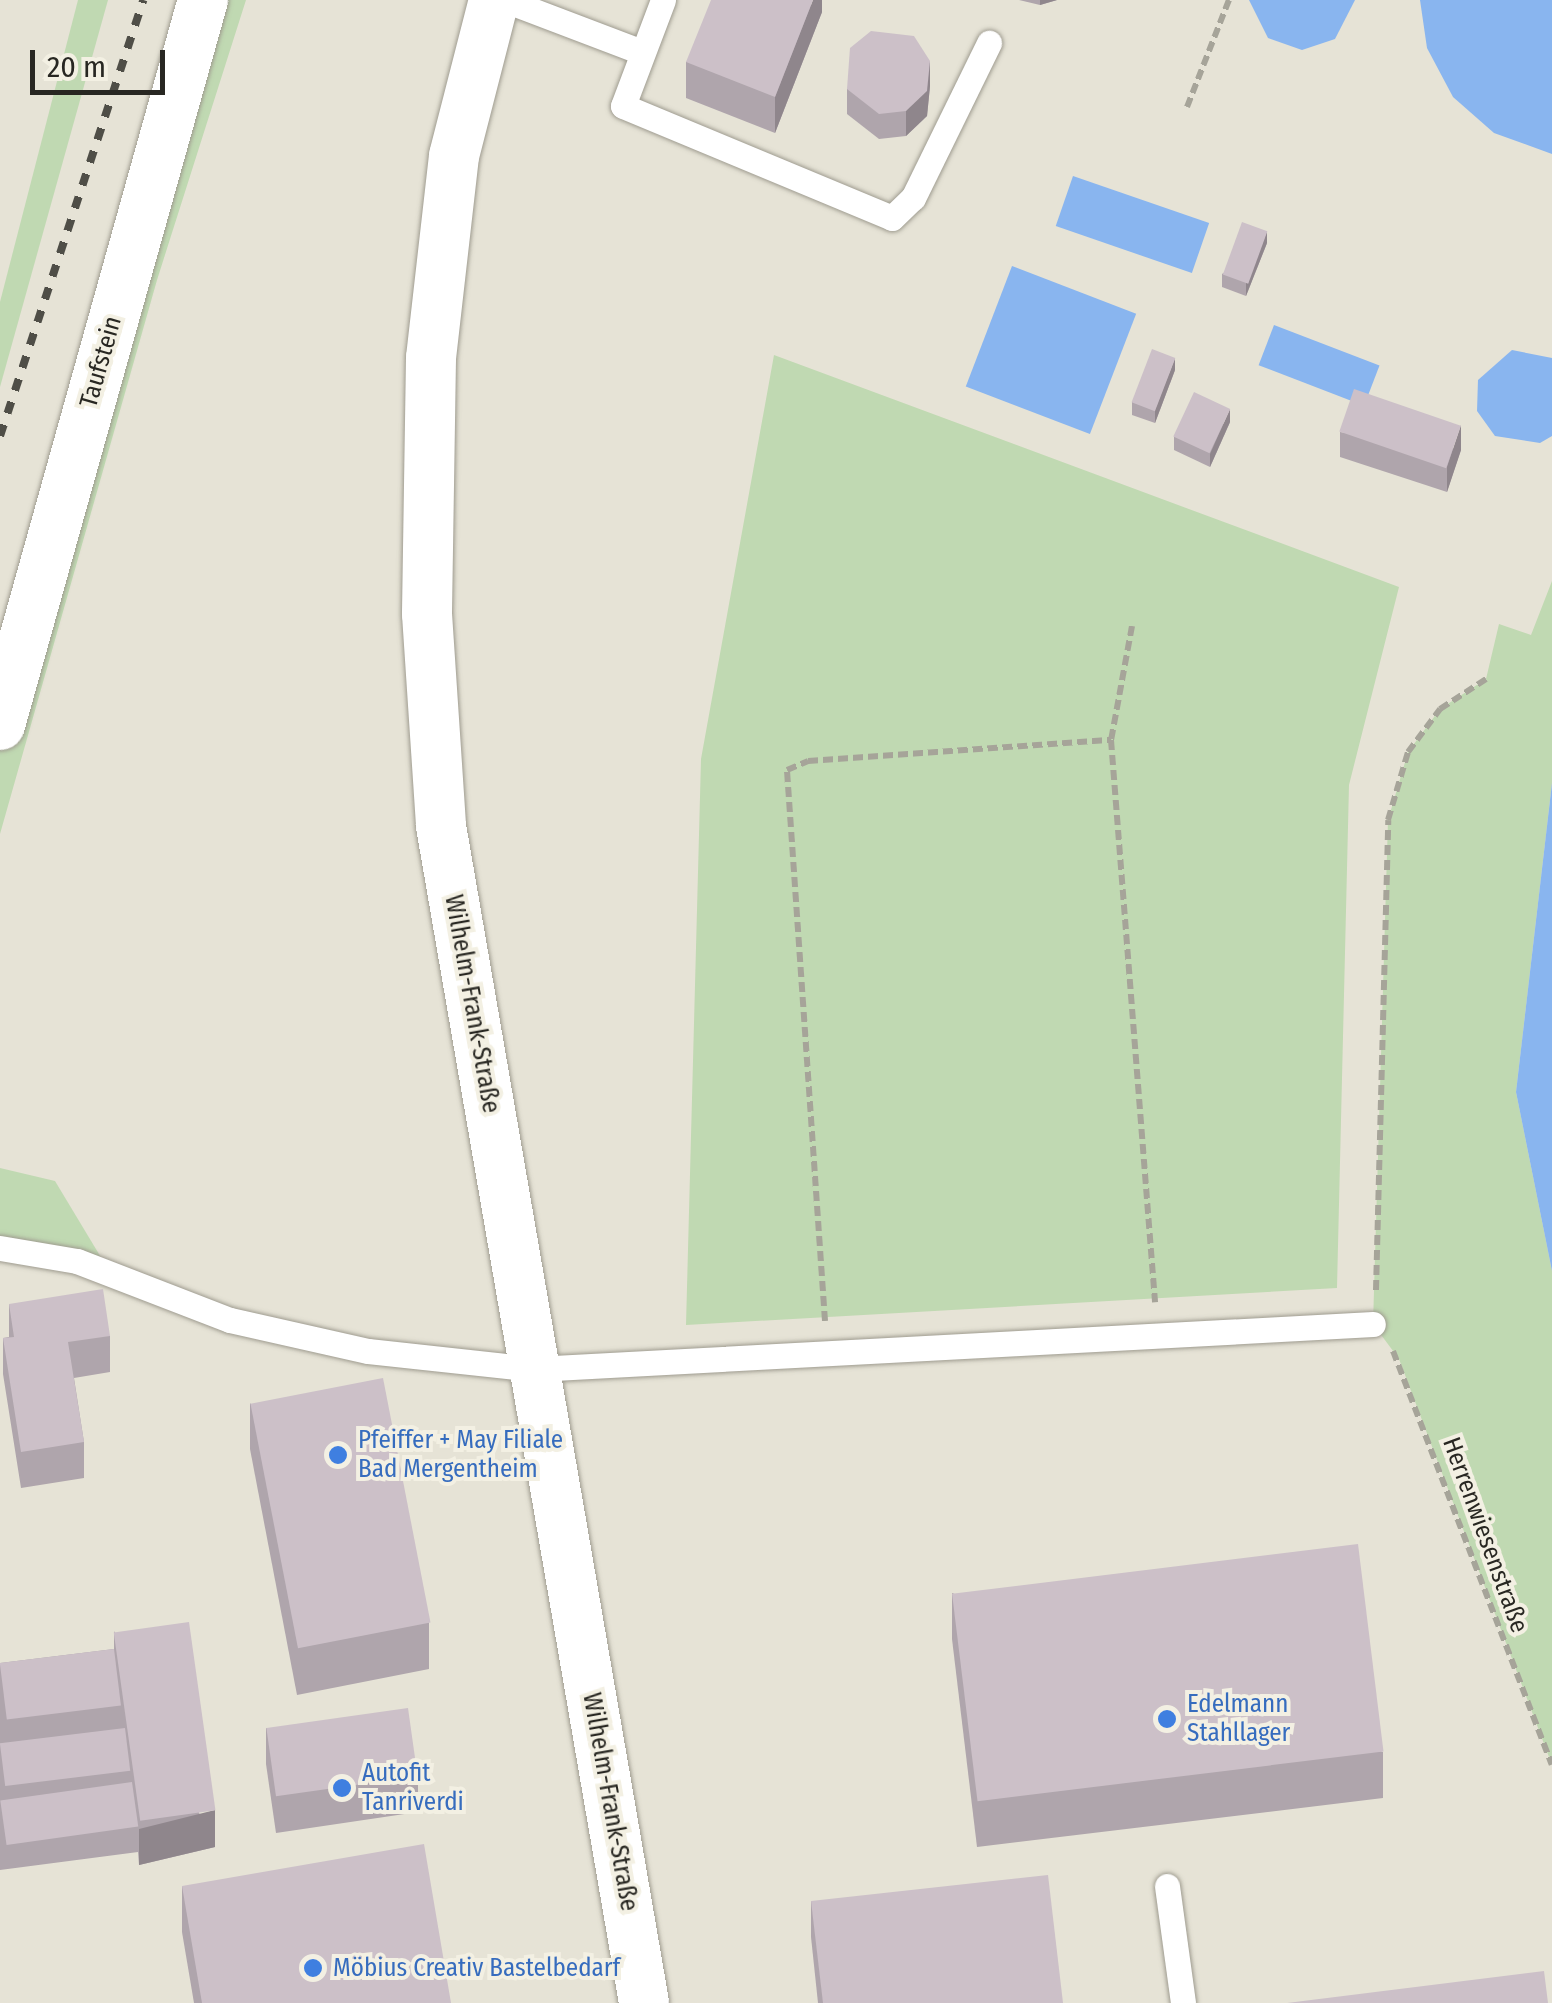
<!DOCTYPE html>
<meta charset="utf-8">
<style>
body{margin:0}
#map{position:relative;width:1552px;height:2003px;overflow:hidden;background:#e6e3d6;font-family:"Fira Sans Condensed",sans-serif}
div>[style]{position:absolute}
.green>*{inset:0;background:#c0d9b2}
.water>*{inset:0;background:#89b5ef;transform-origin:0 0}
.path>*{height:6px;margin-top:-3px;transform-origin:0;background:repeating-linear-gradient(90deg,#a6a499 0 10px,transparent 0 15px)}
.roads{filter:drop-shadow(0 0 2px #9f9c90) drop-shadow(0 0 2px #9f9c90)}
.service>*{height:25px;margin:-12.5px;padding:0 12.5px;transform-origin:12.5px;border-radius:12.5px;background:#fff}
.minor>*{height:50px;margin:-25px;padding:0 25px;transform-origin:25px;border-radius:25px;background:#fff}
.rail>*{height:8px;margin-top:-4px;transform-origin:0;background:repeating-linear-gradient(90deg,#4f4e47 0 12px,transparent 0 24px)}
.wall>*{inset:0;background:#afa5ac}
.shaded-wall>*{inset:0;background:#8f868c}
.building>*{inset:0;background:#ccc0c8;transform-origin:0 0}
.dots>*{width:28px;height:28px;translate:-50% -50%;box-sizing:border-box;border:5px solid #f3f0e3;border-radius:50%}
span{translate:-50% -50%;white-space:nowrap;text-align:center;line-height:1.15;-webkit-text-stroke:8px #f3f0e3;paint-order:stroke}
.street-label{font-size:25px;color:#282722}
.shop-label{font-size:25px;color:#366cbe}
.left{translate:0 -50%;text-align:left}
.scale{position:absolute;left:30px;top:50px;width:135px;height:45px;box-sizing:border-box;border:5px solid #282722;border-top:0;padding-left:12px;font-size:30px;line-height:35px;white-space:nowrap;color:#282722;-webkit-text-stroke:8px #f3f0e3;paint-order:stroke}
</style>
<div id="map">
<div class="green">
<div style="clip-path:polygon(78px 0,108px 0,0 387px,0 302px)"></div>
<div style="clip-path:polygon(203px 0,246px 0,157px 280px,0 834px,0 725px)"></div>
<div style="clip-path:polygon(774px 355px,1399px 587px,1349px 785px,1337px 1288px,686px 1325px,701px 759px)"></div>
<div style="clip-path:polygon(1552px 581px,1552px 783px,1516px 1092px,1552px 1271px,1552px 1765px,1399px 1359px,1373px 1324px,1388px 820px,1408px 752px,1440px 709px,1486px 679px,1499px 624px,1531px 635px)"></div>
<div style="clip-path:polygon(0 1168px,55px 1181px,111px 1274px,0 1248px)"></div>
</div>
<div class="water">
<div style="clip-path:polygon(1249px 0,1355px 0,1335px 39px,1302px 50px,1268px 38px)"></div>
<div style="clip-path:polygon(1420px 0,1552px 0,1552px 154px,1494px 133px,1453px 97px,1427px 48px)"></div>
<div style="left:1073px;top:176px;width:144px;height:53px;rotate:19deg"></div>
<div style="left:1012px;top:266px;width:133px;height:129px;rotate:21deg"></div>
<div style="left:1274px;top:325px;width:113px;height:43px;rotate:21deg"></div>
<div style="clip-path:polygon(1512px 350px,1552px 358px,1552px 436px,1540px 443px,1495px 436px,1477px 411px,1478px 380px)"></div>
<div style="clip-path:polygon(1552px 783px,1552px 1271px,1516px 1092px)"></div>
</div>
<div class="path">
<div style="left:1187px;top:107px;width:115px;rotate:-68.6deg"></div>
<div style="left:1132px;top:626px;width:116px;rotate:100.4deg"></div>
<div style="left:1111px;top:740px;width:564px;rotate:85.52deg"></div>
<div style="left:1376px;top:1290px;width:470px;rotate:-88.5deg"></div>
<div style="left:1388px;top:820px;width:71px;rotate:-73.6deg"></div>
<div style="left:1408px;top:752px;width:54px;rotate:-53.3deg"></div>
<div style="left:1440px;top:709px;width:55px;rotate:-33.1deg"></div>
<div style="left:825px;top:1321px;width:552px;rotate:-93.95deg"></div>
<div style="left:787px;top:770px;width:23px;rotate:-23deg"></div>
<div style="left:808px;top:761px;width:304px;rotate:-4deg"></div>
<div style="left:1393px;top:1351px;width:443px;rotate:69deg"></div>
</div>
<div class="roads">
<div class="service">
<div style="left:505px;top:0;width:147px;rotate:20.8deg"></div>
<div style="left:663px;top:0;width:113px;rotate:110.7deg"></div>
<div style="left:623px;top:106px;width:291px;rotate:22.6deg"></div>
<div style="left:892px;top:218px;width:29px;rotate:-44deg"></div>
<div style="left:913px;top:198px;width:173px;rotate:-63.9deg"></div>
<div style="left:0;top:1248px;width:78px;rotate:9.6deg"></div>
<div style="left:77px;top:1261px;width:164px;rotate:21.1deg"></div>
<div style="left:230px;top:1320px;width:141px;rotate:12.7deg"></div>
<div style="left:368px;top:1351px;width:168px;rotate:6.2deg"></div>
<div style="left:535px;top:1369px;width:839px;rotate:-3.07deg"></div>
<div style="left:1167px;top:1886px;width:118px;rotate:82.2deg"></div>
</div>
<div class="minor">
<div style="left:494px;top:0;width:161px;rotate:104.4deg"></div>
<div style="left:454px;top:156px;width:203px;rotate:96.5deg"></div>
<div style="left:431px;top:358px;width:256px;rotate:90.9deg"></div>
<div style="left:427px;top:614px;width:212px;rotate:86.2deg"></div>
<div style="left:441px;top:826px;width:1194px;rotate:80.21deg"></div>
<div style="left:0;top:725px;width:753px;rotate:-74.36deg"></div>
</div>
</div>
<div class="rail">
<div style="left:0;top:436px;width:459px;rotate:-71.8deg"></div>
</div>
<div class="wall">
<div style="clip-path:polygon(822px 0,822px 12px,775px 133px,686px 98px,686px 62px)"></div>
<div style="clip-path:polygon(1019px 0,1057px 0,1040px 5px)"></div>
<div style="clip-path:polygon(930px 86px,927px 116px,906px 136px,879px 139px,847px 114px,847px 89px)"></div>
<div style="clip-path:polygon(1267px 243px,1246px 296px,1222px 287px,1222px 274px)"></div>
<div style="clip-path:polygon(1175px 370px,1155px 423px,1132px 415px,1132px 402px)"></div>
<div style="clip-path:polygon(1230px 422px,1210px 467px,1174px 450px,1174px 437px)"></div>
<div style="clip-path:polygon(1340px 432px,1461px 450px,1447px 492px,1340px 457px)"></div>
<div style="clip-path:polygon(9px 1304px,110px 1336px,110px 1372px,74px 1378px,84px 1442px,84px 1478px,21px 1488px,3px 1374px,3px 1338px,9px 1337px)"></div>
<div style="clip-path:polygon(250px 1403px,429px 1623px,429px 1669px,297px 1695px,250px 1449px)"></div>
<div style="clip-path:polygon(952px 1593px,1383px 1752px,1383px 1798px,977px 1847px,952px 1639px)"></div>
<div style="clip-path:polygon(114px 1631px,215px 1847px,139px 1865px,138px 1852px,0 1870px,0 1663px,114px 1649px)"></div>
<div style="clip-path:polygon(266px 1728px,418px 1776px,418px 1812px,276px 1833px,266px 1764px)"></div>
<div style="clip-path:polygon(182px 1886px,451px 2003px,194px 2003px,182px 1932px)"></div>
<div style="clip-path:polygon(811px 1901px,1063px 2003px,818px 2003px,811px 1937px)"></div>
</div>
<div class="shaded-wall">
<div style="clip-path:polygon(813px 0,822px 0,822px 12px,775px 133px,775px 97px)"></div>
<div style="clip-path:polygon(1040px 0,1057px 0,1040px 5px)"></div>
<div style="clip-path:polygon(930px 61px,930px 86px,927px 116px,906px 136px,906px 111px)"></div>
<div style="clip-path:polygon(1267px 231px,1267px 243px,1246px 296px,1246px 283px)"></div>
<div style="clip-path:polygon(1175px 358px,1175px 370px,1155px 423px,1155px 410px)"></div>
<div style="clip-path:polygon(1230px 409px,1230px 422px,1210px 467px,1210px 454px)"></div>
<div style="clip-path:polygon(1461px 425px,1461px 450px,1447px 492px,1447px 467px)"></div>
<div style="clip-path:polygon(215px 1810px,215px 1847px,139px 1865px,139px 1829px)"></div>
</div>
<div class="building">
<div style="clip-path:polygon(711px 0,813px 0,775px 97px,686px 62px)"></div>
<div style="clip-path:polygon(871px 31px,914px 36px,930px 61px,927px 91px,906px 111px,879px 114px,847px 89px,850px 48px)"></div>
<div style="left:1242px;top:222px;width:27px;height:56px;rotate:20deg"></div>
<div style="left:1152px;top:349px;width:25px;height:57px;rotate:21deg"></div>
<div style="left:1354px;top:389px;width:113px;height:45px;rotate:19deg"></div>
<div style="left:1194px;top:392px;width:40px;height:49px;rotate:25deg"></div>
<div style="clip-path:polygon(103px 1289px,110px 1336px,68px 1342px,84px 1442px,21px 1452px,3px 1338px,14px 1337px,9px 1304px)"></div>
<div style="left:383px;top:1378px;width:249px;height:135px;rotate:79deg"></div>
<div style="left:1358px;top:1544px;width:209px;height:409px;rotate:83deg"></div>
<div style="left:189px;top:1622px;width:190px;height:76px;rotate:82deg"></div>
<div style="left:114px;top:1649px;width:57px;height:115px;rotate:83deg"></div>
<div style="left:408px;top:1708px;width:69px;height:143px;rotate:82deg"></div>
<div style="left:125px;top:1728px;width:43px;height:126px;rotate:83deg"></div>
<div style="left:132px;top:1782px;width:45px;height:133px;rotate:82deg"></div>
<div style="clip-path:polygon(424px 1844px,451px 2003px,202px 2003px,182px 1886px)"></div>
<div style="clip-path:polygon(1048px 1875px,1063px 2003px,823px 2003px,811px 1901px)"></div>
<div style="clip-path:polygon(1544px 1971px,1548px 2003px,1287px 2003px)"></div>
</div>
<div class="dots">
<div style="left:338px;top:1455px;background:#3f7fe0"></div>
<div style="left:1167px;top:1719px;background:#3f7fe0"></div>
<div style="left:342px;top:1788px;background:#3f7fe0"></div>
<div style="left:313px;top:1968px;background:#3f7fe0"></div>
</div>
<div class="street-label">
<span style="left:101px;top:362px;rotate:-74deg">Taufstein</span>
<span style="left:472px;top:1004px;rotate:80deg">Wilhelm-Frank-Straße</span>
<span style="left:1485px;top:1535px;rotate:70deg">Herrenwiesenstraße</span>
<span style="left:610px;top:1802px;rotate:80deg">Wilhelm-Frank-Straße</span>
</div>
<div class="shop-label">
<span class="left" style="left:358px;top:1455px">Pfeiffer + May Filiale<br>Bad Mergentheim</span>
<span class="left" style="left:1187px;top:1719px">Edelmann<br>Stahllager</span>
<span class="left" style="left:362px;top:1788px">Autofit<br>Tanriverdi</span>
<span class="left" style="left:333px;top:1968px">Möbius Creativ Bastelbedarf</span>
</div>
<div class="scale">20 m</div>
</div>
